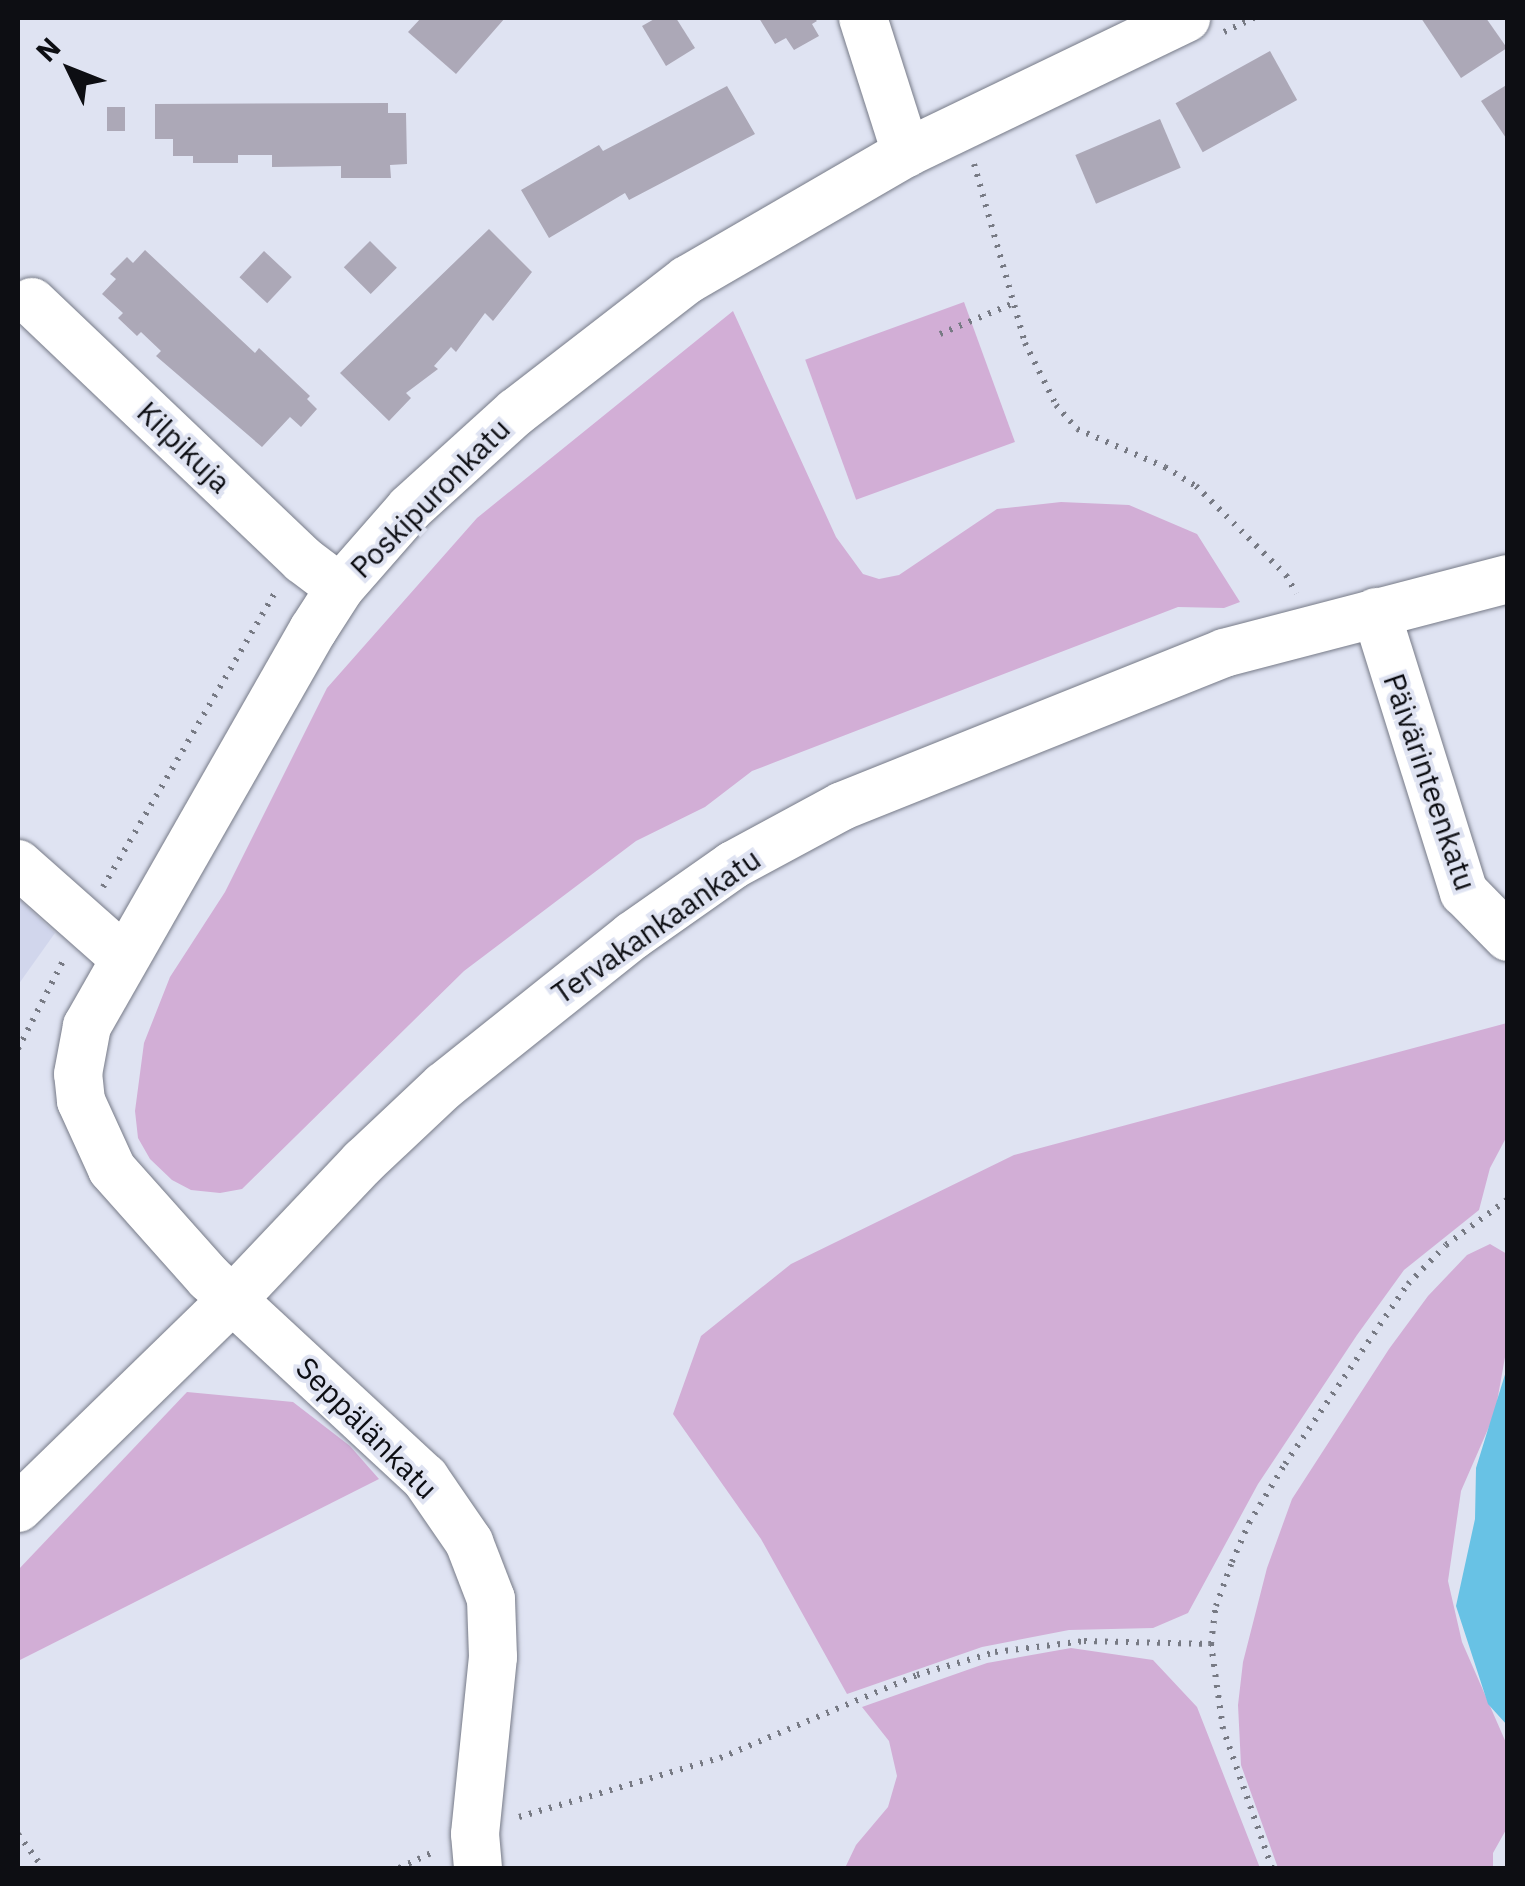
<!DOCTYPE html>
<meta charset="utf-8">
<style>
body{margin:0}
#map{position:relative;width:1525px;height:1886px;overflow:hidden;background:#dfe3f2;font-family:"IBM Plex Sans",sans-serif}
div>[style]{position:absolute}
.built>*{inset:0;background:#d1d6ec}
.green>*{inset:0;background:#d2aed6;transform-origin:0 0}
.water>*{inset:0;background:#68c2e5}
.building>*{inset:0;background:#aca8b7;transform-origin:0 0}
.path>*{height:6px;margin-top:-3px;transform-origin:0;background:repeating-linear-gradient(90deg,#777a84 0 2.5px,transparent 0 10.5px)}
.roads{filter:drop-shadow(0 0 2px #767a87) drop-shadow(0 0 2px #767a87)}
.minor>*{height:48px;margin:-24px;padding:0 24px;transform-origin:24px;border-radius:24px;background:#fff}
span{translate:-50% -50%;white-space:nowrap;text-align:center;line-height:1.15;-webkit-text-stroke:8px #dfe3f2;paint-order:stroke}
.street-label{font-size:30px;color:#0d0e13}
.frame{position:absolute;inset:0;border:20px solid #0d0e13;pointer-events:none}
.north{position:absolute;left:20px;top:20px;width:100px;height:100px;-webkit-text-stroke:8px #dfe3f2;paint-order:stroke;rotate:313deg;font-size:28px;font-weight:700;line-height:40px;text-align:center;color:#0d0e13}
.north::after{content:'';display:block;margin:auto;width:35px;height:45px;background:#0d0e13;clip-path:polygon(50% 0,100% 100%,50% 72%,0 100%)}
</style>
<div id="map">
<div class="built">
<div style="clip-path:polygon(18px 898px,55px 933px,18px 985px)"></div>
</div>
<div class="green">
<div style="left:964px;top:302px;width:149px;height:169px;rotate:70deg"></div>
<div style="clip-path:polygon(733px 311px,836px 537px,863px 574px,879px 579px,899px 575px,997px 509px,1061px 502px,1129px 505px,1197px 534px,1240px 602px,1224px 608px,1178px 607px,752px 771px,705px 807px,636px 841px,464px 971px,242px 1189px,220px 1193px,191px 1190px,172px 1180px,150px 1159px,138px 1138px,135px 1111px,144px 1043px,170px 977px,225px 892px,327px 688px,477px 518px)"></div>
<div style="clip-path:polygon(1507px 1023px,1507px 1136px,1490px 1168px,1479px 1210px,1404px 1270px,1357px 1335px,1258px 1484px,1188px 1613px,1153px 1628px,1069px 1630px,982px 1647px,847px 1694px,761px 1539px,673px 1414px,701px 1336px,791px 1264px,1014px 1155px)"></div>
<div style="clip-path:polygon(1490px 1244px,1507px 1254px,1507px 1346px,1495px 1413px,1461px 1491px,1448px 1581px,1462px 1642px,1507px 1745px,1507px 1828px,1493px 1853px,1493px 1868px,1278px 1868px,1241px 1765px,1238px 1705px,1243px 1662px,1267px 1568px,1292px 1499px,1389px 1349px,1428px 1296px,1467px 1255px)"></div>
<div style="clip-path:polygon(187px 1392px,293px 1402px,350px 1446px,379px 1479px,18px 1661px,18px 1570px)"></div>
<div style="clip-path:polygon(1071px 1648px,1153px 1660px,1197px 1707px,1260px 1868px,845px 1868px,856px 1845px,888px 1807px,897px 1776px,889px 1741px,862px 1707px,987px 1663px)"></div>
</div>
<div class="water">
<div style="clip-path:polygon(1507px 1368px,1508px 1725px,1507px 1725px,1488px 1704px,1456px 1606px,1475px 1519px,1476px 1468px)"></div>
</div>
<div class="building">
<div style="clip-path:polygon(421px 18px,505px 18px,456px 74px,408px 32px)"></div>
<div style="clip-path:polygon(656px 18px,676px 18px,695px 48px,666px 66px,642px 26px)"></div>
<div style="clip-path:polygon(759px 18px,814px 18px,817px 21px,812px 24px,819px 36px,794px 50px,786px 38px,775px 44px)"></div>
<div style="clip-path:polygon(1421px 18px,1486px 18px,1507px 48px,1461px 78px)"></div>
<div style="left:1270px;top:51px;width:56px;height:108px;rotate:61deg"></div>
<div style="clip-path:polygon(1508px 84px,1508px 141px,1481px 101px)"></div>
<div style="clip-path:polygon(727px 86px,755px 134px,629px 200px,625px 193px,549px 238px,521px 190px,599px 145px,603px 151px)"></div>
<div style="clip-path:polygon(388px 103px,388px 113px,406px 113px,407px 164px,390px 165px,391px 178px,341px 178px,341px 166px,272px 167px,272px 155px,238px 155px,238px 163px,193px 163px,193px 156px,173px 156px,173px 139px,155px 139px,155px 104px)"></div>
<div style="left:107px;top:107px;width:18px;height:24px"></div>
<div style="left:1160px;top:119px;width:53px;height:92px;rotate:67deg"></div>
<div style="clip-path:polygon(489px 229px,532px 272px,493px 321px,485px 313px,456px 352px,451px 347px,434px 366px,438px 369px,406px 393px,411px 398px,389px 421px,340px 373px)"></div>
<div style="left:370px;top:241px;width:38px;height:37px;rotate:45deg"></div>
<div style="clip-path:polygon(145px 250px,255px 353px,259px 348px,310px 396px,307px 399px,317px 409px,301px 427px,290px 417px,262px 447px,156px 356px,161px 351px,141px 332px,137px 336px,118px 318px,123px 313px,102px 294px,116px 279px,110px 274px,127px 257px,133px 263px)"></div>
<div style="left:264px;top:251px;width:38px;height:36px;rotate:43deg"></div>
</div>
<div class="path">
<div style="left:1224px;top:32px;width:33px;rotate:-25deg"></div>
<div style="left:974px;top:164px;width:186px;rotate:74.1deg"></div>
<div style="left:1025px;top:343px;width:69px;rotate:63.4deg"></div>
<div style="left:1056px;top:405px;width:32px;rotate:49deg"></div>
<div style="left:1077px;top:429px;width:96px;rotate:23.4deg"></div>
<div style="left:1165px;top:467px;width:36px;rotate:32deg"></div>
<div style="left:1196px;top:486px;width:127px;rotate:44.7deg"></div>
<div style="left:1286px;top:575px;width:21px;rotate:61deg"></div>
<div style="left:940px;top:334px;width:80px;rotate:-22.7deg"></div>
<div style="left:103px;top:887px;width:343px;rotate:-59.7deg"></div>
<div style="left:18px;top:1049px;width:101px;rotate:-62.9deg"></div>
<div style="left:519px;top:1817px;width:209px;rotate:-16.4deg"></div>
<div style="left:720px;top:1758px;width:214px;rotate:-22.8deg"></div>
<div style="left:917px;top:1675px;width:81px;rotate:-16.4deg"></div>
<div style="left:995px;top:1652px;width:90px;rotate:-7deg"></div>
<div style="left:1084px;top:1641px;width:127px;rotate:1.4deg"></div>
<div style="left:18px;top:1834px;width:42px;rotate:53.7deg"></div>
<div style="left:399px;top:1868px;width:38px;rotate:-25deg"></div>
<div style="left:1272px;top:1868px;width:147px;rotate:-109.4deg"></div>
<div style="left:1223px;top:1729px;width:86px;rotate:-98deg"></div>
<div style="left:1211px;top:1644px;width:38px;rotate:-83deg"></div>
<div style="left:1216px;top:1606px;width:47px;rotate:-70deg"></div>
<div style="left:1232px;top:1562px;width:43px;rotate:-66.4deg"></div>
<div style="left:1249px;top:1523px;width:69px;rotate:-58.6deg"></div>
<div style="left:1285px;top:1464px;width:218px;rotate:-55.7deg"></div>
<div style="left:1408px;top:1284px;width:54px;rotate:-45.7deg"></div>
<div style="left:1446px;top:1245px;width:77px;rotate:-36.6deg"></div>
</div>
<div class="roads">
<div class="minor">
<div style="left:863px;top:18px;width:142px;rotate:72.3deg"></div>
<div style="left:32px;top:302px;width:374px;rotate:43.6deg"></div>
<div style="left:303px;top:560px;width:46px;rotate:37.1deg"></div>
<div style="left:1376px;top:612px;width:294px;rotate:72.6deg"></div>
<div style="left:1464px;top:892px;width:63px;rotate:45.6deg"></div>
<div style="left:18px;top:864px;width:140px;rotate:41.5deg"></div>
<div style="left:18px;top:1508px;width:300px;rotate:-44.2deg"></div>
<div style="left:233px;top:1299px;width:189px;rotate:-46.5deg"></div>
<div style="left:363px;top:1162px;width:111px;rotate:-43.2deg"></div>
<div style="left:444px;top:1086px;width:241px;rotate:-38.6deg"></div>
<div style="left:632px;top:936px;width:123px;rotate:-35.1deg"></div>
<div style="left:733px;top:865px;width:124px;rotate:-28.4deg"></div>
<div style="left:842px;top:806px;width:412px;rotate:-21.8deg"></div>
<div style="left:1224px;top:653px;width:293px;rotate:-14.6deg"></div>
<div style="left:478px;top:1868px;width:34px;rotate:-95deg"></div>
<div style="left:475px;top:1834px;width:178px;rotate:-84.2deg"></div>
<div style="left:493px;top:1657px;width:58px;rotate:-92deg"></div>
<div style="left:491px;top:1599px;width:61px;rotate:-111.1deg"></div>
<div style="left:469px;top:1542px;width:78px;rotate:-124.5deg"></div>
<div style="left:425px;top:1478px;width:294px;rotate:-137.2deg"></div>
<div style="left:209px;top:1278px;width:146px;rotate:-131.7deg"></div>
<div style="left:112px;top:1169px;width:75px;rotate:-114.5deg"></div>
<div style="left:81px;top:1101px;width:27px;rotate:-96deg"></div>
<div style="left:78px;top:1074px;width:49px;rotate:-79.4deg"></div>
<div style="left:87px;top:1026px;width:456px;rotate:-60.3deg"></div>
<div style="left:313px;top:630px;width:50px;rotate:-57.3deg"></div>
<div style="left:340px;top:588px;width:106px;rotate:-48.8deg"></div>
<div style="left:410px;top:508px;width:143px;rotate:-42.2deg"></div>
<div style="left:516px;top:412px;width:216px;rotate:-37.7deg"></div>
<div style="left:687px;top:280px;width:253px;rotate:-30.1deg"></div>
<div style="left:906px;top:153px;width:311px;rotate:-25.7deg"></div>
</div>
</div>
<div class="street-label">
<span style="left:184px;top:447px;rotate:44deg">Kilpikuja</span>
<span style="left:430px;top:498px;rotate:-45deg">Poskipuronkatu</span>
<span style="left:1430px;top:782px;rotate:71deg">Päivärinteenkatu</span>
<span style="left:656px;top:926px;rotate:-35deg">Tervakankaankatu</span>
<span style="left:367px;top:1428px;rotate:45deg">Seppälänkatu</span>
</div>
<div class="frame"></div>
<div class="north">N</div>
</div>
